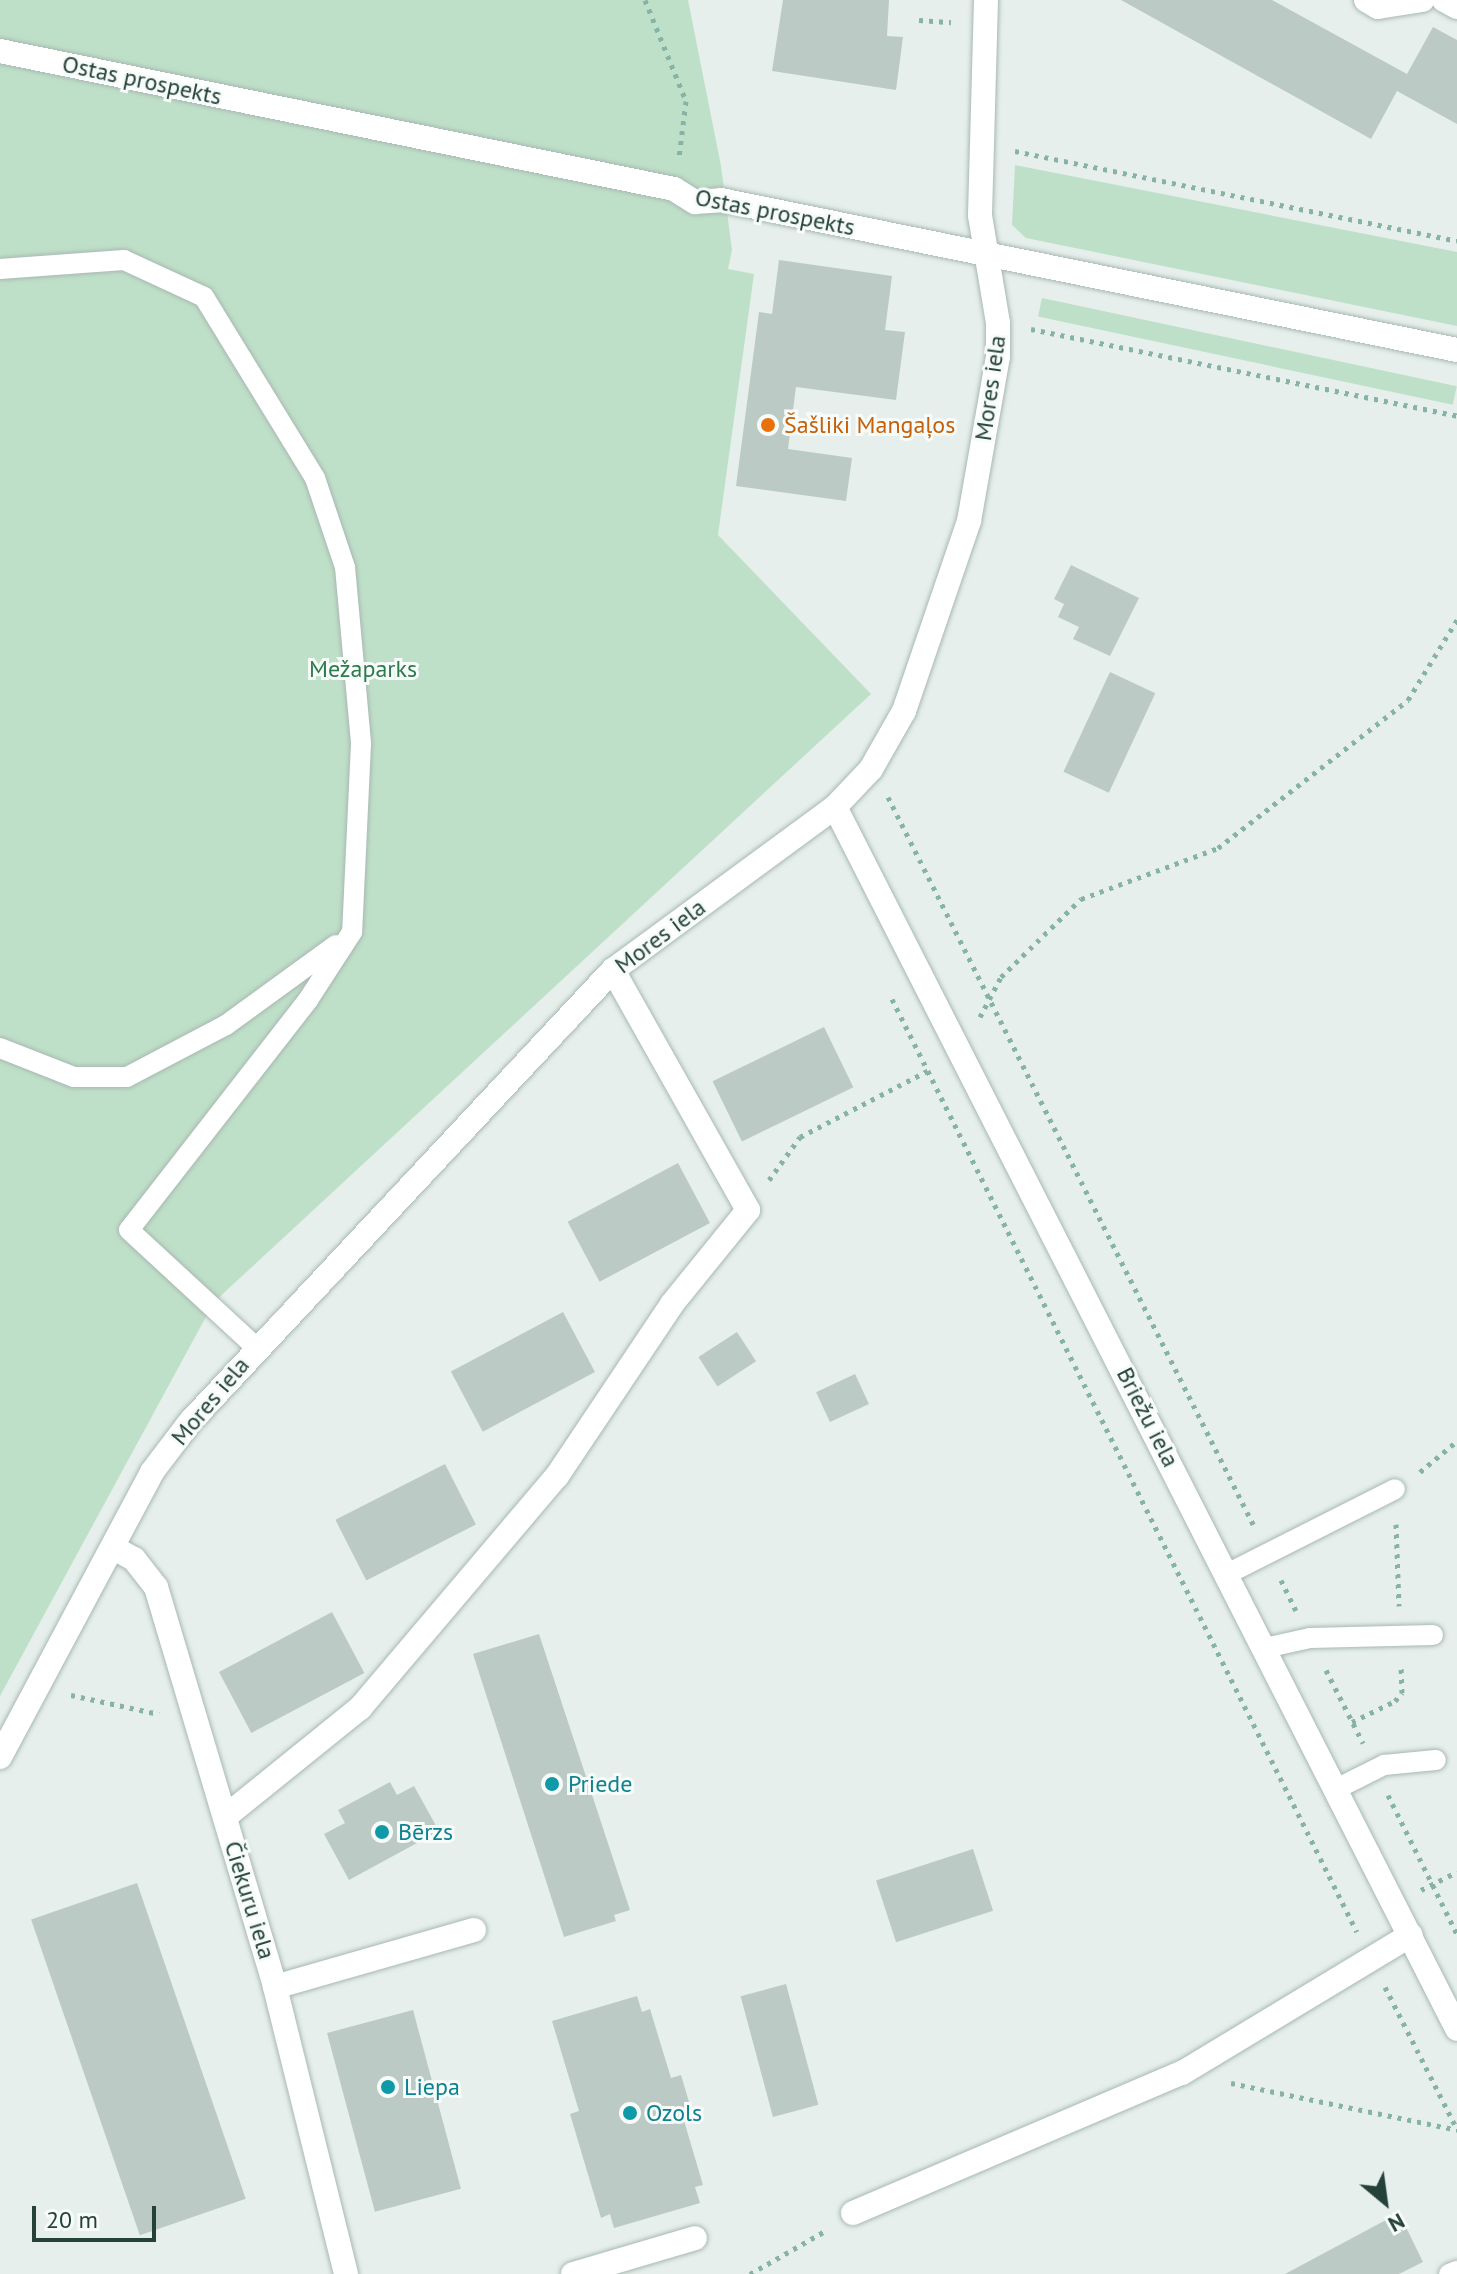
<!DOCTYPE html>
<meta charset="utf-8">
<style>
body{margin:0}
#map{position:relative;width:1457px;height:2274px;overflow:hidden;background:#e6efeb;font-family:"PT Sans",sans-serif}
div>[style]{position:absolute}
.green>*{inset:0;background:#bfe0c8;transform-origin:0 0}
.building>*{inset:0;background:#bbcac4;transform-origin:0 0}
.path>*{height:5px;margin-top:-2.5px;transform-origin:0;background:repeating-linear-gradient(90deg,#86b3a5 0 4px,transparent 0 10px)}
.roads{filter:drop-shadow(0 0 2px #a8b8b2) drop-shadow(0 0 2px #a8b8b2)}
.lane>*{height:20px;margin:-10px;padding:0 10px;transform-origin:10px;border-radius:10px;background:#fff}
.street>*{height:24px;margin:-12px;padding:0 12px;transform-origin:12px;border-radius:12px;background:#fff}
.dots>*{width:22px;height:22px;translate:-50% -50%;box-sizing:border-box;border:4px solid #f7fbf9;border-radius:50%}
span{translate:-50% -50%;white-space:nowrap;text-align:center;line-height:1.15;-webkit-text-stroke:6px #f7fbf9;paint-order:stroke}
.street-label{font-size:24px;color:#24423a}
.food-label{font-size:24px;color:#c56008}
.left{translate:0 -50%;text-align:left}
.park-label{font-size:24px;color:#2d7a4b}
.culture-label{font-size:24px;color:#0d838f}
.north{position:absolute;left:1345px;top:2162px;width:80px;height:80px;-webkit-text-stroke:6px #f7fbf9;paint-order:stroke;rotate:151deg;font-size:22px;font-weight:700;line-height:32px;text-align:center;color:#24423a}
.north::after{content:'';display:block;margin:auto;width:28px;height:36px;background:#24423a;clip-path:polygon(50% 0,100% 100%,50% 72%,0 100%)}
.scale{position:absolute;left:32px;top:2206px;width:124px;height:36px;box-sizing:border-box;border:4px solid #24423a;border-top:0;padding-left:10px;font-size:24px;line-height:28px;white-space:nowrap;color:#24423a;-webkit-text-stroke:6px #f7fbf9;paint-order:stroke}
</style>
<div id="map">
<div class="green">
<div style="clip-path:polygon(0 0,688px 0,721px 166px,732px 250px,728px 269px,754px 274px,718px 535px,871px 694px,214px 1302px,0 1696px)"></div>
<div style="clip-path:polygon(1015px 165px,1457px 252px,1457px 326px,1026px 238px,1012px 225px)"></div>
<div style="left:1042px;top:298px;width:424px;height:19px;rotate:12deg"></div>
</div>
<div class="building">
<div style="clip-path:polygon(783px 0,889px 0,887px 36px,903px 37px,896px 90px,772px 71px)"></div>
<div style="clip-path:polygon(1121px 0,1272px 0,1407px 74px,1433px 27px,1457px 40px,1457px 124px,1397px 91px,1371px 139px)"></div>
<div style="clip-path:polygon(779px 260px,892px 276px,885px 330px,905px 332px,896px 400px,796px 387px,788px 449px,852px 458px,846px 501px,736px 486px,759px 312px,772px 314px)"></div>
<div style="clip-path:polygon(1071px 565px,1139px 598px,1110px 656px,1073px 639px,1079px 627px,1058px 617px,1064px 604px,1054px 599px)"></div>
<div style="left:1110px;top:672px;width:50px;height:110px;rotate:25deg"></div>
<div style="left:824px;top:1027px;width:67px;height:124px;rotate:64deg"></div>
<div style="left:678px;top:1163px;width:68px;height:125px;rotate:62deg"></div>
<div style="left:563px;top:1312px;width:68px;height:127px;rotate:62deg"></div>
<div style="left:737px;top:1332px;width:35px;height:46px;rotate:57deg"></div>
<div style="left:855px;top:1374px;width:33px;height:43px;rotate:65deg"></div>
<div style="left:445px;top:1464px;width:68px;height:123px;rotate:63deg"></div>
<div style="left:332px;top:1612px;width:69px;height:128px;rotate:62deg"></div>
<div style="clip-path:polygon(539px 1634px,630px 1910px,614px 1915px,616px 1921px,564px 1937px,473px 1654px)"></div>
<div style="clip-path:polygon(390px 1782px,397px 1795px,414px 1786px,439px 1831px,349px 1880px,324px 1834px,345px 1823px,338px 1810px)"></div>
<div style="left:973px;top:1849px;width:65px;height:102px;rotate:72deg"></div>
<div style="left:137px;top:1883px;width:334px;height:112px;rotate:71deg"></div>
<div style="left:786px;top:1984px;width:125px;height:47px;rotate:75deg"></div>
<div style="clip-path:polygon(637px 1996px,642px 2012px,650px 2009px,671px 2078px,681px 2075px,692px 2112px,682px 2114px,703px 2185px,695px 2187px,700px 2203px,614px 2228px,610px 2214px,601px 2218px,570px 2114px,579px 2111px,552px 2021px)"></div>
<div style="left:413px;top:2010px;width:185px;height:89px;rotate:75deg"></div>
<div style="clip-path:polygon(1399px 2213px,1423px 2262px,1399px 2274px,1285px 2274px)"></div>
</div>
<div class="path">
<div style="left:645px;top:0;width:109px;rotate:67.9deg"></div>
<div style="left:686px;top:101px;width:56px;rotate:97.1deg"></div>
<div style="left:919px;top:20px;width:32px;rotate:4deg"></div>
<div style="left:1015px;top:151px;width:451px;rotate:11.5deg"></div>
<div style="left:1031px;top:329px;width:435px;rotate:11.5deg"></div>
<div style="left:888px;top:797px;width:818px;rotate:63.34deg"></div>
<div style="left:892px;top:999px;width:1042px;rotate:63.51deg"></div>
<div style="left:980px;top:1017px;width:45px;rotate:-62.3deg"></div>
<div style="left:1001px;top:977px;width:112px;rotate:-44.3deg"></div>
<div style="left:1081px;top:899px;width:146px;rotate:-20.4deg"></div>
<div style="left:1218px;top:848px;width:241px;rotate:-37.9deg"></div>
<div style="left:1408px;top:700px;width:94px;rotate:-58.5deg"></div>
<div style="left:769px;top:1180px;width:53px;rotate:-54.2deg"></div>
<div style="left:800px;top:1137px;width:145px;rotate:-27.4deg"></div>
<div style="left:1420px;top:1472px;width:48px;rotate:-40deg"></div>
<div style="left:1396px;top:1524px;width:82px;rotate:87.9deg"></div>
<div style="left:1281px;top:1580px;width:34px;rotate:64deg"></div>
<div style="left:1326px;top:1670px;width:82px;rotate:63.1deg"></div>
<div style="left:71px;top:1695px;width:90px;rotate:12.2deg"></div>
<div style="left:1352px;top:1722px;width:48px;rotate:-26deg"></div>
<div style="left:1395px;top:1701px;width:11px;rotate:-49deg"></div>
<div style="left:1402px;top:1693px;width:29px;rotate:-92deg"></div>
<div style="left:1388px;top:1795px;width:155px;rotate:63.6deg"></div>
<div style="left:1421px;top:1890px;width:40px;rotate:-26.6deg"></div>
<div style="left:1385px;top:1987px;width:159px;rotate:63.1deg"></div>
<div style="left:1231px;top:2083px;width:231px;rotate:11.7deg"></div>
<div style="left:750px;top:2274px;width:86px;rotate:-29.8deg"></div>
</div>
<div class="roads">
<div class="lane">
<div style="left:0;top:269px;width:124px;rotate:-4.2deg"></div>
<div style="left:124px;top:260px;width:88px;rotate:24.8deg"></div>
<div style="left:204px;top:297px;width:212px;rotate:58.5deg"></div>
<div style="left:315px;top:478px;width:94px;rotate:71.4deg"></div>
<div style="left:345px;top:567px;width:178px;rotate:84.8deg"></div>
<div style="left:361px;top:744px;width:188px;rotate:92.7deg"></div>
<div style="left:352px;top:932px;width:81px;rotate:122.9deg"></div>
<div style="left:308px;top:1000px;width:291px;rotate:127.9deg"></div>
<div style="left:129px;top:1230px;width:173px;rotate:42.7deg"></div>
<div style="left:0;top:1048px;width:79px;rotate:21.4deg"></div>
<div style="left:74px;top:1077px;width:53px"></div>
<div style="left:127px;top:1077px;width:112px;rotate:-27.7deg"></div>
<div style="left:226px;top:1025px;width:136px;rotate:-36deg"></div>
<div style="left:1227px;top:1574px;width:188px;rotate:-26.8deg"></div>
<div style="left:1265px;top:1648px;width:46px;rotate:-12.5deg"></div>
<div style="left:1310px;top:1638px;width:123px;rotate:-1.4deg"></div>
<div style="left:1336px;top:1789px;width:54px;rotate:-26.6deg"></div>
<div style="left:1384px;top:1765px;width:52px;rotate:-5.5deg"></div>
<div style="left:1449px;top:2274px;width:9px;rotate:-21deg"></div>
</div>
<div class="street">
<div style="left:1366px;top:0;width:14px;rotate:30deg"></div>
<div style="left:1378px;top:7px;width:45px;rotate:-9deg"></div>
<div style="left:1444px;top:0;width:15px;rotate:28deg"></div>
<div style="left:0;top:51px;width:688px;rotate:11.57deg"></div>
<div style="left:674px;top:189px;width:25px;rotate:32deg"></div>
<div style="left:695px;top:202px;width:26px;rotate:-4deg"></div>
<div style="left:721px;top:200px;width:751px;rotate:11.52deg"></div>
<div style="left:835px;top:807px;width:1371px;rotate:63.02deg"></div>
<div style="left:114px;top:1548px;width:23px;rotate:29deg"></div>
<div style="left:134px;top:1559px;width:36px;rotate:52deg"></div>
<div style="left:156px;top:1587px;width:417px;rotate:73.4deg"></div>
<div style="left:275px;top:1987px;width:296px;rotate:76.1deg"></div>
<div style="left:0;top:1757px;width:323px;rotate:-61.9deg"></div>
<div style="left:152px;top:1472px;width:63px;rotate:-52.8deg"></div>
<div style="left:190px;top:1422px;width:619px;rotate:-46.9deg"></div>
<div style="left:613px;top:970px;width:275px;rotate:-36.3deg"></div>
<div style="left:835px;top:807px;width:52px;rotate:-46.5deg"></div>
<div style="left:871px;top:769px;width:67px;rotate:-60.4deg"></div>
<div style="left:904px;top:711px;width:201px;rotate:-71.1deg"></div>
<div style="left:969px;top:521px;width:167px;rotate:-80deg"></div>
<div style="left:998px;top:357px;width:34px;rotate:-90deg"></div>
<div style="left:998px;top:323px;width:109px;rotate:-99.5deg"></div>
<div style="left:980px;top:215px;width:215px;rotate:-88.4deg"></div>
<div style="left:225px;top:1817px;width:174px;rotate:-38.9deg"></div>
<div style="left:360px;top:1708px;width:304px;rotate:-49.7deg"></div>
<div style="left:557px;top:1476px;width:207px;rotate:-56.2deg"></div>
<div style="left:672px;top:1304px;width:121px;rotate:-51deg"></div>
<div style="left:748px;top:1210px;width:275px;rotate:-119.4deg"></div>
<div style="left:275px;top:1987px;width:207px;rotate:-16deg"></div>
<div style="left:853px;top:2213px;width:358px;rotate:-23.1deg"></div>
<div style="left:1182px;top:2073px;width:267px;rotate:-31.1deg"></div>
<div style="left:573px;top:2274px;width:127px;rotate:-16.4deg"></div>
</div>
</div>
<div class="dots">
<div style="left:768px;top:425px;background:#e8710a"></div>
<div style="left:552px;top:1784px;background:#0f9aa8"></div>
<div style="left:382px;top:1832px;background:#0f9aa8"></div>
<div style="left:388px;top:2087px;background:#0f9aa8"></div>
<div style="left:630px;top:2113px;background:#0f9aa8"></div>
</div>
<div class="street-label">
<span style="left:142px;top:80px;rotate:12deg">Ostas prospekts</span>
<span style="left:775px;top:212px;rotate:11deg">Ostas prospekts</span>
<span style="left:990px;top:388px;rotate:-82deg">Mores iela</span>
<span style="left:660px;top:936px;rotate:-37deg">Mores iela</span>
<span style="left:210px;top:1401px;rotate:-50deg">Mores iela</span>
<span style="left:1148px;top:1417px;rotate:63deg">Briežu iela</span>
<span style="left:250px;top:1900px;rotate:73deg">Čiekuru iela</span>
</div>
<div class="food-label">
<span class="left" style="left:784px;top:425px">Šašliki Mangaļos</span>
</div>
<div class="park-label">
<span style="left:363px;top:669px">Mežaparks</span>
</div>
<div class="culture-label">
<span class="left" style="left:568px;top:1784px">Priede</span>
<span class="left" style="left:398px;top:1832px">Bērzs</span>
<span class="left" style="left:404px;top:2087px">Liepa</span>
<span class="left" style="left:646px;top:2113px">Ozols</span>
</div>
<div class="north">N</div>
<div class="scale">20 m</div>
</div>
